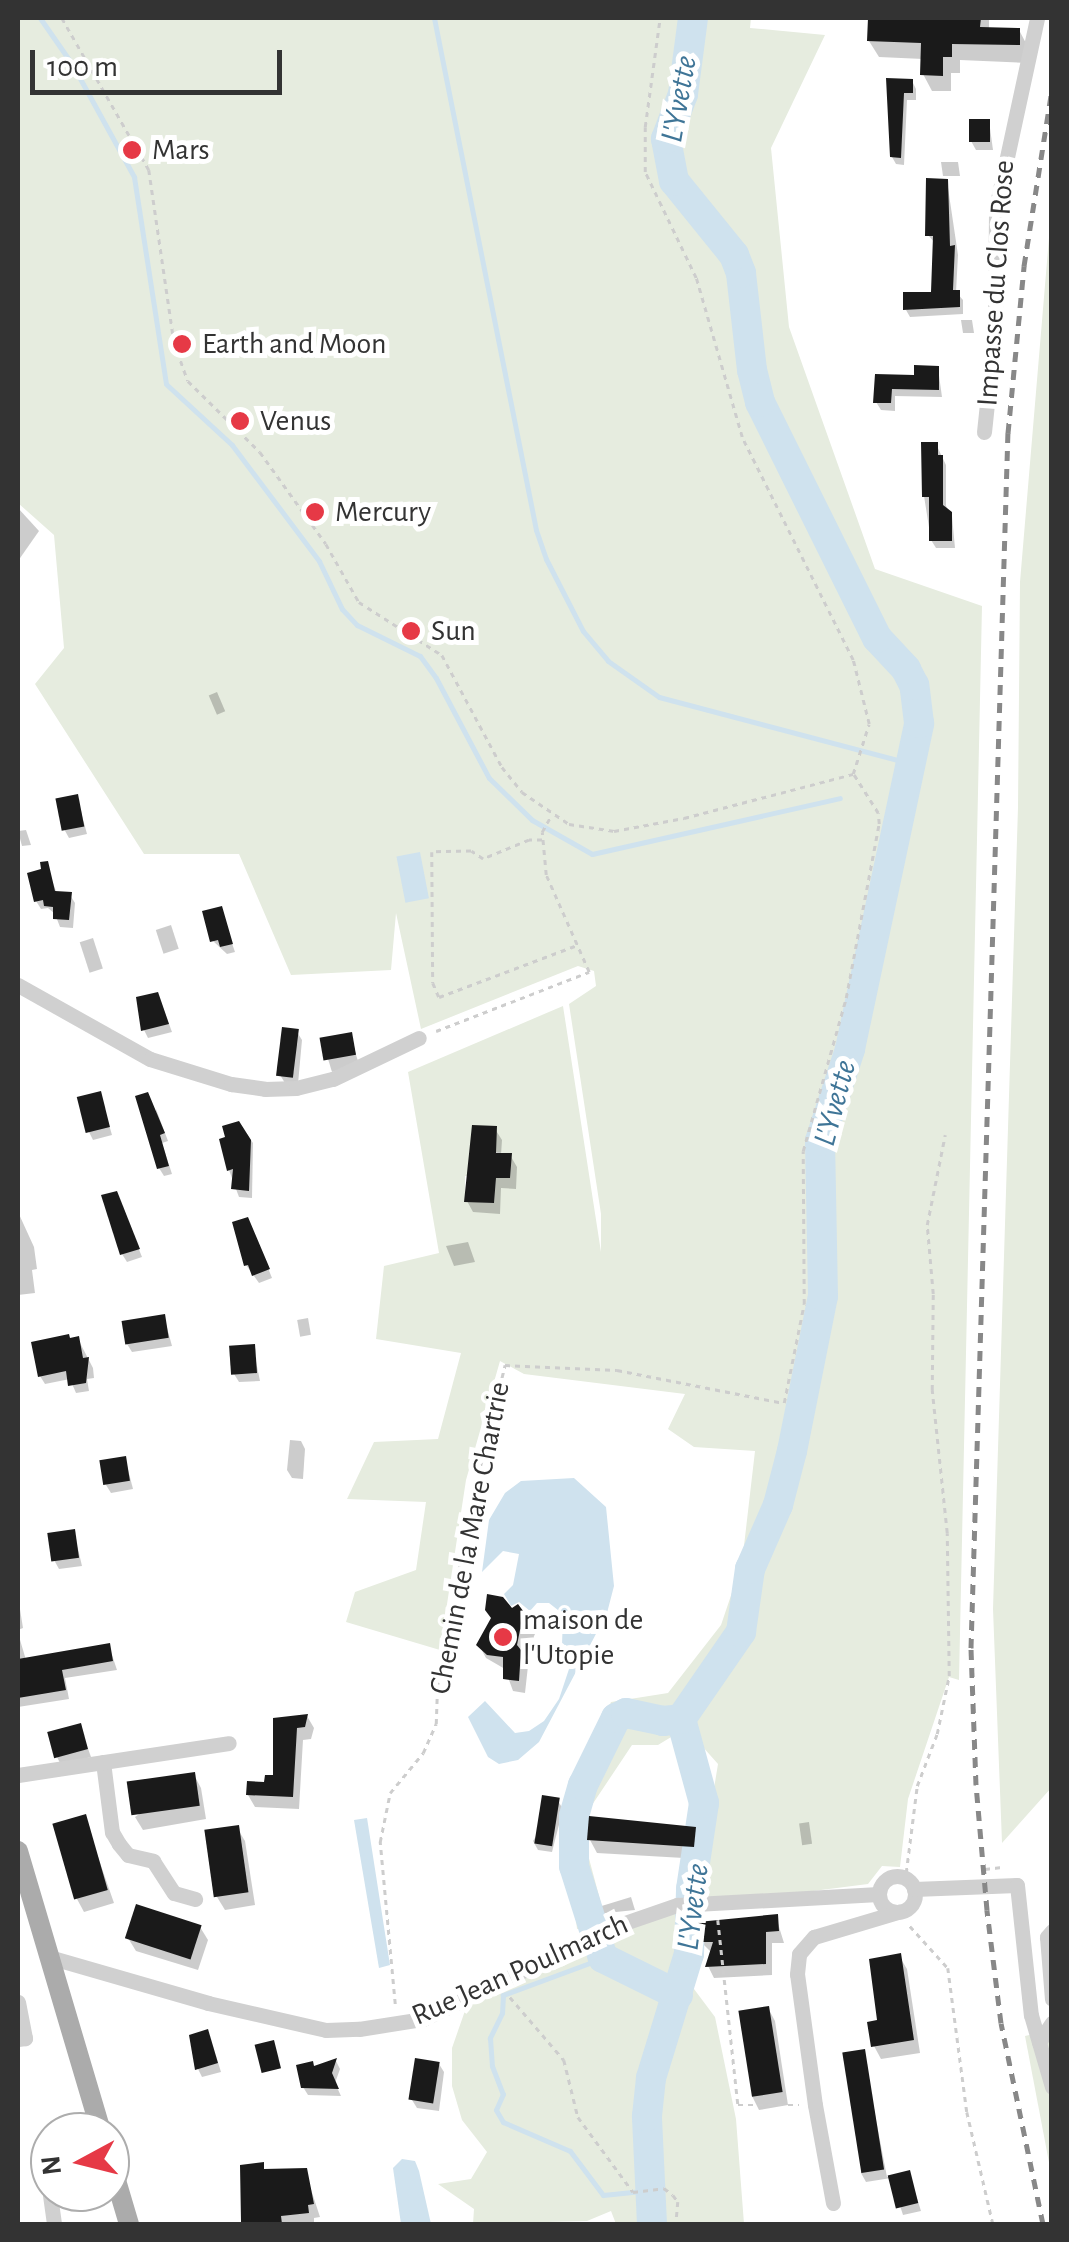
<!DOCTYPE html>
<style>
body{margin:0}
#map{position:relative;width:1069px;height:2242px;overflow:hidden;background:#fff;font-family:"Alegreya Sans",sans-serif}
div>[style]{position:absolute}
.green>*{inset:0;background:#e6ecdf}
.water>*{inset:0;background:#cfe2ee;transform-origin:0 0}
.shadow>*{inset:0;background:#0003;transform-origin:0 0}
.stream>*{height:5px;margin:-2.5px;padding:0 2.5px;transform-origin:2.5px;border-radius:2.5px;background:#cfe2ee}
.river>*{height:30px;margin:-15px;padding:0 15px;transform-origin:15px;border-radius:15px;background:#cfe2ee}
.building>*{inset:0;background:#1a1a1a;transform-origin:0 0}
.path>*{height:2.5px;margin-top:-1.25px;transform-origin:0;background:repeating-linear-gradient(90deg,#cdcdcd 0 5px,transparent 0 10px)}
.minor>*{height:15px;margin:-7.5px;padding:0 7.5px;transform-origin:7.5px;border-radius:7.5px;background:#d0d0d0}
.minor>.ring{margin:-7.5px;padding:0;box-sizing:content-box;background:none;border:15px solid #d0d0d0;border-radius:50%}
.major>*{height:20px;margin:-10px;padding:0 10px;transform-origin:10px;border-radius:10px;background:#ababab}
.rail>*{height:5px;margin-top:-2.5px;transform-origin:0;background:repeating-linear-gradient(90deg,#888 0 10px,transparent 0 18px)}
.dots>*{width:28px;height:28px;translate:-50% -50%;box-sizing:border-box;border:5px solid #fff;border-radius:50%}
span{translate:-50% -50%;white-space:nowrap;text-align:center;line-height:1.15;-webkit-text-stroke:10px #fff;paint-order:stroke}
.poi-label{font-size:30px;color:#333}
.left{translate:0 -50%;text-align:left}
.street-label{font-size:30px;color:#333}
.water-label{font-size:32px;color:#3f7597;font-style:italic}
.frame{position:absolute;inset:0;border:20px solid #333;pointer-events:none}
.north{position:absolute;left:30px;top:2112px;width:100px;height:100px;box-sizing:border-box;background:#fff;border:2px solid #adadad;border-radius:50%;rotate:263deg;font-size:28px;font-weight:700;line-height:40px;text-align:center;color:#333}
.north::after{content:'';display:block;margin:auto;width:35px;height:45px;background:#e63946;clip-path:polygon(50% 0,100% 100%,50% 72%,0 100%)}
.scale{position:absolute;left:30px;top:50px;width:252px;height:45px;box-sizing:border-box;border:5px solid #333;border-top:0;padding-left:12px;font-size:30px;line-height:35px;white-space:nowrap;color:#333;-webkit-text-stroke:8px #fff;paint-order:stroke}
</style>
<div id="map">
<div class="green">
<div style="clip-path:polygon(evenodd,26px 18px,751px 18px,750px 28px,825px 35px,771px 148px,789px 327px,875px 569px,982px 606px,959px 1680px,949px 1677px,908px 1799px,900px 1867px,882px 1866px,868px 1884px,695px 1906px,694px 1989px,715px 2017px,736px 2119px,744px 2224px,616px 2224px,611px 2211px,587px 2221px,473px 2224px,474px 2209px,438px 2184px,471px 2179px,487px 2152px,462px 2120px,452px 2086px,452px 2048px,467px 2005px,589px 1939px,695px 1905px,718px 1764px,686px 1728px,658px 1745px,632px 1745px,588px 1811px,587px 1851px,606px 1922px,577px 1929px,565px 1809px,611px 1702px,668px 1693px,721px 1625px,742px 1563px,755px 1451px,694px 1447px,668px 1429px,685px 1394px,524px 1374px,500px 1361px,466px 1480px,440px 1650px,346px 1622px,355px 1592px,416px 1570px,426px 1502px,347px 1499px,374px 1442px,438px 1439px,461px 1353px,376px 1339px,384px 1266px,439px 1253px,408px 1072px,563px 1006px,601px 1252px,601px 1214px,569px 1004px,596px 986px,594px 971px,578px 966px,421px 1029px,396px 913px,391px 970px,291px 975px,239px 854px,144px 854px,35px 684px,64px 648px,54px 535px,18px 503px,18px 20px,26px 18px,472px 1126px,496px 1126px,496px 1152px,511px 1154px,510px 1178px,496px 1178px,494px 1203px,465px 1201px,465px 1176px,475px 1176px,472px 1126px)"></div>
<div style="clip-path:polygon(1051px 214px,1052px 1787px,1002px 1843px,993px 1609px,1018px 807px,1020px 582px)"></div>
<div style="clip-path:polygon(1051px 2030px,1051px 2173px,1025px 2036px)"></div>
</div>
<div class="water">
<div style="left:420px;top:852px;width:47px;height:24px;rotate:79deg"></div>
<div style="clip-path:polygon(574px 1478px,606px 1507px,614px 1586px,607px 1613px,539px 1742px,518px 1760px,499px 1764px,488px 1757px,468px 1717px,485px 1701px,515px 1733px,529px 1731px,544px 1721px,559px 1699px,569px 1669px,570px 1648px,562px 1645px,563px 1614px,549px 1603px,537px 1603px,530px 1611px,519px 1602px,511px 1606px,504px 1594px,513px 1585px,519px 1554px,503px 1551px,482px 1572px,489px 1520px,505px 1493px,521px 1481px)"></div>
<div style="clip-path:polygon(367px 1818px,390px 1965px,379px 1968px,354px 1820px)"></div>
<div style="clip-path:polygon(402px 2159px,415px 2161px,419px 2171px,431px 2224px,401px 2224px,393px 2168px)"></div>
</div>
<div class="shadow">
<div style="clip-path:polygon(870px 18px,989px 18px,989px 30px,1019px 30px,1028px 47px,1028px 63px,960px 60px,960px 73px,951px 73px,951px 91px,932px 91px,923px 74px,923px 59px,879px 57px,869px 41px)"></div>
<div style="clip-path:polygon(889px 81px,912px 81px,916px 89px,916px 100px,907px 100px,904px 165px,896px 164px,892px 157px)"></div>
<div style="clip-path:polygon(989px 121px,993px 150px,976px 150px,971px 141px)"></div>
<div style="clip-path:polygon(941px 162px,958px 162px,960px 176px,943px 176px)"></div>
<div style="clip-path:polygon(947px 181px,958px 255px,956px 292px,963px 300px,963px 314px,910px 317px,906px 310px,933px 295px,935px 243px,928px 235px)"></div>
<div style="clip-path:polygon(961px 320px,972px 320px,974px 333px,963px 333px)"></div>
<div style="clip-path:polygon(938px 368px,942px 397px,895px 396px,895px 411px,881px 410px,876px 402px,877px 377px,916px 378px)"></div>
<div style="clip-path:polygon(936px 444px,946px 465px,946px 506px,952px 516px,955px 548px,936px 548px,931px 540px,924px 496px)"></div>
<div style="clip-path:polygon(18px 508px,39px 531px,18px 561px)"></div>
<div style="left:217px;top:692px;width:21px;height:9px;rotate:67deg"></div>
<div style="clip-path:polygon(77px 797px,87px 834px,69px 838px,64px 829px)"></div>
<div style="clip-path:polygon(26px 830px,31px 845px,22px 846px,18px 831px)"></div>
<div style="clip-path:polygon(46px 863px,57px 894px,70px 895px,75px 903px,73px 928px,60px 927px,55px 914px,48px 908px,41px 909px,36px 901px)"></div>
<div style="clip-path:polygon(220px 909px,235px 952px,227px 954px,213px 941px)"></div>
<div style="left:171px;top:925px;width:25px;height:16px;rotate:72deg"></div>
<div style="left:93px;top:938px;width:32px;height:14px;rotate:72deg"></div>
<div style="clip-path:polygon(161px 1002px,172px 1032px,148px 1038px,144px 1030px)"></div>
<div style="clip-path:polygon(297px 1032px,302px 1040px,298px 1084px,285px 1083px,280px 1075px)"></div>
<div style="left:350px;top:1035px;width:30px;height:28px;rotate:73deg"></div>
<div style="clip-path:polygon(100px 1094px,112px 1135px,93px 1140px,89px 1132px)"></div>
<div style="clip-path:polygon(156px 1109px,168px 1141px,162px 1143px,172px 1174px,164px 1176px,159px 1168px)"></div>
<div style="clip-path:polygon(495px 1129px,502px 1140px,501px 1155px,510px 1155px,517px 1167px,516px 1189px,501px 1188px,500px 1214px,473px 1212px,467px 1201px)"></div>
<div style="clip-path:polygon(247px 1134px,253px 1143px,252px 1198px,239px 1197px,229px 1170px)"></div>
<div style="clip-path:polygon(120px 1202px,142px 1257px,127px 1262px,122px 1254px)"></div>
<div style="clip-path:polygon(18px 1212px,34px 1247px,37px 1269px,32px 1270px,35px 1293px,18px 1295px)"></div>
<div style="clip-path:polygon(252px 1228px,272px 1278px,259px 1283px,246px 1265px)"></div>
<div style="clip-path:polygon(468px 1242px,475px 1262px,454px 1266px,446px 1246px)"></div>
<div style="clip-path:polygon(164px 1317px,172px 1346px,132px 1352px,127px 1344px)"></div>
<div style="left:308px;top:1318px;width:17px;height:11px;rotate:80deg"></div>
<div style="clip-path:polygon(78px 1339px,93px 1368px,94px 1378px,87px 1379px,89px 1391px,76px 1393px,70px 1379px,45px 1384px,40px 1376px)"></div>
<div style="clip-path:polygon(253px 1347px,260px 1381px,239px 1382px,234px 1374px)"></div>
<div style="clip-path:polygon(290px 1440px,301px 1441px,305px 1449px,303px 1479px,292px 1478px,287px 1470px)"></div>
<div style="clip-path:polygon(125px 1458px,133px 1489px,111px 1493px,106px 1485px)"></div>
<div style="clip-path:polygon(74px 1532px,82px 1566px,59px 1569px,54px 1560px)"></div>
<div style="clip-path:polygon(18px 1597px,23px 1628px,18px 1630px)"></div>
<div style="clip-path:polygon(527px 1620px,535px 1634px,524px 1658px,528px 1666px,525px 1693px,513px 1691px,505px 1669px,486px 1658px,479px 1645px)"></div>
<div style="clip-path:polygon(18px 1633px,26px 1660px,109px 1646px,117px 1670px,65px 1678px,69px 1699px,18px 1707px)"></div>
<div style="clip-path:polygon(307px 1716px,314px 1728px,311px 1739px,303px 1740px,299px 1809px,255px 1807px,248px 1795px,276px 1778px,276px 1720px)"></div>
<div style="clip-path:polygon(80px 1726px,91px 1757px,61px 1765px,57px 1757px)"></div>
<div style="clip-path:polygon(194px 1775px,201px 1788px,206px 1819px,143px 1830px,135px 1817px)"></div>
<div style="clip-path:polygon(558px 1801px,563px 1809px,552px 1852px,538px 1850px,533px 1841px)"></div>
<div style="clip-path:polygon(84px 1817px,114px 1903px,84px 1912px,77px 1899px)"></div>
<div style="left:809px;top:1822px;width:22px;height:10px;rotate:82deg"></div>
<div style="clip-path:polygon(237px 1828px,245px 1841px,255px 1905px,225px 1910px,217px 1897px)"></div>
<div style="clip-path:polygon(694px 1829px,702px 1842px,701px 1859px,597px 1853px,590px 1840px)"></div>
<div style="clip-path:polygon(631px 1897px,635px 1910px,597px 1914px,595px 1908px)"></div>
<div style="clip-path:polygon(776px 1917px,784px 1943px,772px 1943px,772px 1975px,714px 1978px,708px 1966px,712px 1953px,701px 1942px)"></div>
<div style="clip-path:polygon(200px 1927px,208px 1940px,198px 1970px,136px 1951px,128px 1938px)"></div>
<div style="clip-path:polygon(899px 1956px,907px 1969px,920px 2053px,881px 2059px,874px 2046px)"></div>
<div style="clip-path:polygon(768px 2008px,775px 2021px,788px 2105px,759px 2110px,752px 2096px)"></div>
<div style="clip-path:polygon(211px 2040px,221px 2072px,202px 2077px,198px 2069px)"></div>
<div style="clip-path:polygon(863px 2052px,887px 2177px,909px 2173px,921px 2211px,903px 2215px,891px 2178px,866px 2182px,861px 2173px)"></div>
<div style="clip-path:polygon(336px 2061px,340px 2069px,335px 2083px,341px 2096px,308px 2095px,303px 2087px,315px 2069px)"></div>
<div style="clip-path:polygon(439px 2064px,444px 2072px,439px 2111px,417px 2108px,412px 2100px)"></div>
<div style="clip-path:polygon(262px 2165px,266px 2172px,305px 2171px,320px 2217px,314px 2218px,314px 2224px,245px 2224px)"></div>
</div>
<div class="stream">
<div style="left:40px;top:18px;width:56px;rotate:55.2deg"></div>
<div style="left:72px;top:64px;width:129px;rotate:61.2deg"></div>
<div style="left:134px;top:177px;width:209px;rotate:81.2deg"></div>
<div style="left:166px;top:384px;width:90px;rotate:42.7deg"></div>
<div style="left:232px;top:445px;width:145px;rotate:53.1deg"></div>
<div style="left:319px;top:561px;width:53px;rotate:64.4deg"></div>
<div style="left:342px;top:609px;width:22px;rotate:47deg"></div>
<div style="left:357px;top:625px;width:70px;rotate:26.2deg"></div>
<div style="left:420px;top:656px;width:27px;rotate:54deg"></div>
<div style="left:436px;top:678px;width:113px;rotate:62.1deg"></div>
<div style="left:489px;top:778px;width:60px;rotate:44.3deg"></div>
<div style="left:532px;top:820px;width:69px;rotate:29.5deg"></div>
<div style="left:592px;top:854px;width:254px;rotate:-12.7deg"></div>
<div style="left:434px;top:18px;width:522px;rotate:78.73deg"></div>
<div style="left:536px;top:530px;width:31px;rotate:71deg"></div>
<div style="left:546px;top:559px;width:81px;rotate:62.8deg"></div>
<div style="left:583px;top:631px;width:39px;rotate:50deg"></div>
<div style="left:608px;top:661px;width:62px;rotate:35.2deg"></div>
<div style="left:659px;top:697px;width:263px;rotate:14.8deg"></div>
<div style="left:603px;top:1958px;width:107px;rotate:159.7deg"></div>
<div style="left:503px;top:1995px;width:18px;rotate:93deg"></div>
<div style="left:502px;top:2013px;width:28px;rotate:116deg"></div>
<div style="left:490px;top:2038px;width:28px;rotate:86deg"></div>
<div style="left:492px;top:2066px;width:30px;rotate:69deg"></div>
<div style="left:503px;top:2094px;width:17px;rotate:114deg"></div>
<div style="left:496px;top:2110px;width:14px;rotate:60deg"></div>
<div style="left:503px;top:2122px;width:73px;rotate:23.4deg"></div>
<div style="left:570px;top:2151px;width:55px;rotate:53.1deg"></div>
<div style="left:603px;top:2195px;width:49px;rotate:-5.8deg"></div>
</div>
<div class="river">
<div style="left:678px;top:1995px;width:84px;rotate:-153.7deg"></div>
<div style="left:603px;top:1958px;width:96px;rotate:-107.5deg"></div>
<div style="left:574px;top:1866px;width:50px;rotate:-90deg"></div>
<div style="left:574px;top:1816px;width:32px;rotate:-74deg"></div>
<div style="left:583px;top:1785px;width:75px;rotate:-63.8deg"></div>
<div style="left:616px;top:1718px;width:11px;rotate:-27deg"></div>
<div style="left:626px;top:1713px;width:38px;rotate:12deg"></div>
<div style="left:663px;top:1721px;width:18px;rotate:-6deg"></div>
<div style="left:652px;top:2224px;width:108px;rotate:-92.7deg"></div>
<div style="left:647px;top:2116px;width:38px;rotate:-84deg"></div>
<div style="left:651px;top:2078px;width:130px;rotate:-73deg"></div>
<div style="left:689px;top:1954px;width:65px;rotate:-88.2deg"></div>
<div style="left:691px;top:1889px;width:87px;rotate:-81.4deg"></div>
<div style="left:704px;top:1803px;width:87px;rotate:-105.3deg"></div>
<div style="left:681px;top:1719px;width:106px;rotate:-55.4deg"></div>
<div style="left:741px;top:1632px;width:64px;rotate:-81.9deg"></div>
<div style="left:750px;top:1569px;width:70px;rotate:-66.4deg"></div>
<div style="left:778px;top:1505px;width:56px;rotate:-75.5deg"></div>
<div style="left:792px;top:1451px;width:158px;rotate:-78.7deg"></div>
<div style="left:823px;top:1296px;width:155px;rotate:-91.1deg"></div>
<div style="left:820px;top:1141px;width:97px;rotate:-71.9deg"></div>
<div style="left:850px;top:1049px;width:333px;rotate:-78deg"></div>
<div style="left:919px;top:723px;width:38px;rotate:-97deg"></div>
<div style="left:914px;top:685px;width:18px;rotate:-117deg"></div>
<div style="left:906px;top:669px;width:42px;rotate:-133.1deg"></div>
<div style="left:877px;top:638px;width:263px;rotate:-116.4deg"></div>
<div style="left:760px;top:402px;width:33px;rotate:-104deg"></div>
<div style="left:752px;top:370px;width:98px;rotate:-96.5deg"></div>
<div style="left:741px;top:273px;width:19px;rotate:-111deg"></div>
<div style="left:734px;top:255px;width:95px;rotate:-129deg"></div>
<div style="left:674px;top:181px;width:43px;rotate:-100.8deg"></div>
<div style="left:666px;top:139px;width:48px;rotate:-69.3deg"></div>
<div style="left:683px;top:94px;width:77px;rotate:-82.5deg"></div>
</div>
<div class="building">
<div style="clip-path:polygon(868px 18px,981px 18px,980px 27px,1020px 28px,1020px 45px,952px 44px,952px 57px,943px 57px,943px 76px,920px 75px,921px 43px,867px 41px)"></div>
<div style="clip-path:polygon(886px 78px,913px 79px,913px 93px,904px 93px,901px 158px,890px 157px)"></div>
<div style="left:969px;top:119px;width:21px;height:23px"></div>
<div style="clip-path:polygon(926px 178px,948px 179px,950px 246px,955px 245px,953px 290px,960px 290px,960px 307px,903px 310px,903px 292px,931px 292px,933px 236px,925px 236px)"></div>
<div style="clip-path:polygon(914px 365px,939px 366px,939px 390px,892px 389px,891px 403px,873px 403px,875px 374px,914px 375px)"></div>
<div style="clip-path:polygon(921px 442px,938px 442px,938px 455px,943px 455px,943px 505px,952px 512px,952px 541px,929px 541px,929px 497px,922px 497px)"></div>
<div style="left:78px;top:794px;width:33px;height:23px;rotate:79deg"></div>
<div style="clip-path:polygon(48px 861px,55px 891px,72px 892px,69px 920px,53px 919px,53px 907px,44px 906px,43px 900px,34px 902px,27px 873px,41px 869px,40px 862px)"></div>
<div style="clip-path:polygon(222px 906px,233px 944px,220px 947px,218px 940px,210px 942px,202px 911px)"></div>
<div style="clip-path:polygon(158px 992px,169px 1024px,141px 1031px,136px 997px)"></div>
<div style="left:282px;top:1027px;width:17px;height:49px;rotate:7deg"></div>
<div style="left:352px;top:1032px;width:23px;height:33px;rotate:80deg"></div>
<div style="left:101px;top:1091px;width:37px;height:25px;rotate:76deg"></div>
<div style="clip-path:polygon(148px 1092px,165px 1133px,160px 1135px,169px 1166px,157px 1169px,135px 1096px)"></div>
<div style="clip-path:polygon(239px 1121px,251px 1140px,249px 1191px,231px 1189px,233px 1169px,227px 1171px,219px 1139px,225px 1137px,222px 1126px)"></div>
<div style="clip-path:polygon(472px 1125px,497px 1126px,496px 1153px,512px 1153px,510px 1178px,496px 1178px,494px 1203px,464px 1202px)"></div>
<div style="clip-path:polygon(117px 1191px,140px 1249px,120px 1255px,101px 1195px)"></div>
<div style="clip-path:polygon(248px 1217px,270px 1269px,252px 1276px,248px 1265px,244px 1266px,232px 1222px)"></div>
<div style="left:165px;top:1314px;width:24px;height:44px;rotate:81deg"></div>
<div style="clip-path:polygon(69px 1334px,70px 1338px,79px 1336px,83px 1358px,89px 1357px,86px 1383px,68px 1386px,66px 1371px,38px 1377px,31px 1342px)"></div>
<div style="left:255px;top:1344px;width:29px;height:26px;rotate:86deg"></div>
<div style="left:126px;top:1456px;width:25px;height:27px;rotate:81deg"></div>
<div style="left:75px;top:1529px;width:29px;height:28px;rotate:82deg"></div>
<div style="clip-path:polygon(487px 1594px,503px 1597px,512px 1608px,518px 1604px,529px 1619px,520px 1630px,517px 1645px,521px 1650px,519px 1681px,503px 1679px,503px 1657px,487px 1655px,476px 1645px,491px 1618px,485px 1610px)"></div>
<div style="clip-path:polygon(110px 1643px,113px 1661px,62px 1670px,66px 1690px,18px 1698px,18px 1659px)"></div>
<div style="clip-path:polygon(308px 1714px,305px 1727px,297px 1728px,293px 1797px,246px 1795px,247px 1781px,264px 1782px,265px 1775px,273px 1775px,273px 1718px)"></div>
<div style="left:81px;top:1723px;width:27px;height:35px;rotate:75deg"></div>
<div style="left:195px;top:1772px;width:34px;height:69px;rotate:82deg"></div>
<div style="left:542px;top:1795px;width:18px;height:49px;rotate:9deg"></div>
<div style="left:86px;top:1814px;width:79px;height:35px;rotate:74deg"></div>
<div style="clip-path:polygon(589px 1816px,696px 1827px,694px 1847px,587px 1840px)"></div>
<div style="left:239px;top:1825px;width:68px;height:35px;rotate:82deg"></div>
<div style="left:136px;top:1904px;width:69px;height:36px;rotate:18deg"></div>
<div style="clip-path:polygon(778px 1914px,779px 1931px,766px 1932px,766px 1964px,705px 1967px,713px 1942px,699px 1942px,698px 1922px)"></div>
<div style="clip-path:polygon(901px 1953px,914px 2040px,871px 2047px,867px 2022px,877px 2020px,869px 1959px)"></div>
<div style="left:769px;top:2006px;width:87px;height:31px;rotate:81deg"></div>
<div style="clip-path:polygon(208px 2029px,218px 2063px,195px 2070px,189px 2035px)"></div>
<div style="left:274px;top:2040px;width:29px;height:20px;rotate:76deg"></div>
<div style="left:865px;top:2049px;width:122px;height:23px;rotate:81deg"></div>
<div style="clip-path:polygon(337px 2058px,332px 2073px,339px 2089px,301px 2088px,296px 2065px,313px 2061px,314px 2066px)"></div>
<div style="left:415px;top:2058px;width:25px;height:42px;rotate:9deg"></div>
<div style="clip-path:polygon(264px 2162px,264px 2169px,307px 2168px,314px 2204px,308px 2205px,309px 2213px,281px 2216px,282px 2224px,241px 2222px,240px 2165px)"></div>
<div style="left:910px;top:2170px;width:34px;height:23px;rotate:76deg"></div>
</div>
<div class="path">
<div style="left:62px;top:18px;width:175px;rotate:60.2deg"></div>
<div style="left:149px;top:170px;width:174px;rotate:81.7deg"></div>
<div style="left:174px;top:342px;width:41px;rotate:70.3deg"></div>
<div style="left:188px;top:381px;width:101px;rotate:44.6deg"></div>
<div style="left:260px;top:452px;width:113px;rotate:54.3deg"></div>
<div style="left:326px;top:544px;width:67px;rotate:60.4deg"></div>
<div style="left:359px;top:602px;width:98px;rotate:32.6deg"></div>
<div style="left:442px;top:655px;width:127px;rotate:61.8deg"></div>
<div style="left:502px;top:767px;width:32px;rotate:51deg"></div>
<div style="left:522px;top:792px;width:57px;rotate:34.2deg"></div>
<div style="left:569px;top:824px;width:46px;rotate:8.8deg"></div>
<div style="left:614px;top:831px;width:71px;rotate:-10.5deg"></div>
<div style="left:684px;top:818px;width:175px;rotate:-14.6deg"></div>
<div style="left:853px;top:774px;width:52px;rotate:-72.3deg"></div>
<div style="left:869px;top:724px;width:66px;rotate:-104deg"></div>
<div style="left:853px;top:660px;width:249px;rotate:-116.5deg"></div>
<div style="left:742px;top:437px;width:166px;rotate:-106.1deg"></div>
<div style="left:696px;top:278px;width:118px;rotate:-115.7deg"></div>
<div style="left:645px;top:172px;width:45px;rotate:-90deg"></div>
<div style="left:645px;top:127px;width:110px;rotate:-82.2deg"></div>
<div style="left:542px;top:840px;width:13px;rotate:180deg"></div>
<div style="left:529px;top:840px;width:50px;rotate:157.6deg"></div>
<div style="left:483px;top:859px;width:14px;rotate:-146deg"></div>
<div style="left:471px;top:851px;width:39px;rotate:179deg"></div>
<div style="left:432px;top:852px;width:131px;rotate:89.6deg"></div>
<div style="left:433px;top:983px;width:15px;rotate:67deg"></div>
<div style="left:439px;top:997px;width:147px;rotate:-20.6deg"></div>
<div style="left:436px;top:1031px;width:164px;rotate:-21.1deg"></div>
<div style="left:589px;top:972px;width:106px;rotate:-113.9deg"></div>
<div style="left:546px;top:875px;width:43px;rotate:-95.3deg"></div>
<div style="left:542px;top:832px;width:18px;rotate:-61deg"></div>
<div style="left:985px;top:1869px;width:17px;rotate:-7deg"></div>
<div style="left:906px;top:1873px;width:88px;rotate:-82.8deg"></div>
<div style="left:917px;top:1786px;width:56px;rotate:-69deg"></div>
<div style="left:937px;top:1734px;width:59px;rotate:-78.3deg"></div>
<div style="left:949px;top:1676px;width:143px;rotate:-90.8deg"></div>
<div style="left:947px;top:1533px;width:144px;rotate:-96deg"></div>
<div style="left:932px;top:1390px;width:96px;rotate:-89.4deg"></div>
<div style="left:933px;top:1294px;width:69px;rotate:-95deg"></div>
<div style="left:927px;top:1225px;width:92px;rotate:-78.7deg"></div>
<div style="left:718px;top:1920px;width:186px;rotate:83.8deg"></div>
<div style="left:738px;top:2105px;width:61px"></div>
<div style="left:910px;top:1926px;width:57px;rotate:47.9deg"></div>
<div style="left:948px;top:1968px;width:145px;rotate:82.5deg"></div>
<div style="left:967px;top:2112px;width:115px;rotate:76.9deg"></div>
<div style="left:510px;top:1997px;width:83px;rotate:49.4deg"></div>
<div style="left:564px;top:2060px;width:59px;rotate:76.2deg"></div>
<div style="left:578px;top:2117px;width:93px;rotate:53.7deg"></div>
<div style="left:633px;top:2192px;width:31px;rotate:-7deg"></div>
<div style="left:664px;top:2188px;width:11px;rotate:38deg"></div>
<div style="left:673px;top:2195px;width:9px;rotate:54deg"></div>
<div style="left:678px;top:2202px;width:22px;rotate:95deg"></div>
<div style="left:395px;top:2004px;width:163px;rotate:-95.3deg"></div>
<div style="left:380px;top:1842px;width:50px;rotate:-78.5deg"></div>
<div style="left:390px;top:1793px;width:52px;rotate:-50.5deg"></div>
<div style="left:423px;top:1753px;width:32px;rotate:-66deg"></div>
<div style="left:436px;top:1724px;width:37px;rotate:-88deg"></div>
<div style="left:437px;top:1687px;width:186px;rotate:-79.5deg"></div>
<div style="left:471px;top:1504px;width:143px;rotate:-76.3deg"></div>
<div style="left:505px;top:1365px;width:112px;rotate:2.6deg"></div>
<div style="left:617px;top:1370px;width:170px;rotate:11.2deg"></div>
<div style="left:784px;top:1403px;width:101px;rotate:-78.6deg"></div>
<div style="left:804px;top:1304px;width:153px;rotate:-90.4deg"></div>
<div style="left:803px;top:1151px;width:159px;rotate:-74.3deg"></div>
<div style="left:846px;top:998px;width:177px;rotate:-79.3deg"></div>
<div style="left:879px;top:824px;width:11px;rotate:-95deg"></div>
<div style="left:878px;top:813px;width:45px;rotate:-122.3deg"></div>
</div>
<div class="minor">
<div style="left:984px;top:432px;width:106px;rotate:-84deg"></div>
<div style="left:995px;top:327px;width:119px;rotate:-89.5deg"></div>
<div style="left:996px;top:208px;width:194px;rotate:-77.8deg"></div>
<div style="left:18px;top:985px;width:151px;rotate:29.3deg"></div>
<div style="left:150px;top:1059px;width:85px;rotate:17.2deg"></div>
<div style="left:231px;top:1084px;width:34px;rotate:8deg"></div>
<div style="left:265px;top:1089px;width:31px;rotate:-2deg"></div>
<div style="left:296px;top:1088px;width:38px;rotate:-14deg"></div>
<div style="left:333px;top:1079px;width:95px;rotate:-25.5deg"></div>
<div style="left:103px;top:1762px;width:71px;rotate:82.7deg"></div>
<div style="left:112px;top:1832px;width:14px;rotate:60deg"></div>
<div style="left:119px;top:1844px;width:14px;rotate:51deg"></div>
<div style="left:128px;top:1855px;width:26px;rotate:13deg"></div>
<div style="left:153px;top:1861px;width:38px;rotate:57deg"></div>
<div style="left:174px;top:1893px;width:22px;rotate:16deg"></div>
<div style="left:18px;top:1775px;width:213px;rotate:-8.6deg"></div>
<div class="ring" style="left:879px;top:1876px;width:21px;height:21px"></div>
<div style="left:914px;top:1889px;width:103px;rotate:-2.2deg"></div>
<div style="left:1017px;top:1885px;width:131px;rotate:83.9deg"></div>
<div style="left:1031px;top:2015px;width:75px;rotate:73.7deg"></div>
<div style="left:1052px;top:1931px;width:8px;rotate:130deg"></div>
<div style="left:1047px;top:1937px;width:62px;rotate:85.4deg"></div>
<div style="left:49px;top:1957px;width:166px;rotate:16.1deg"></div>
<div style="left:208px;top:2003px;width:121px;rotate:12.9deg"></div>
<div style="left:326px;top:2030px;width:33px;rotate:-2deg"></div>
<div style="left:359px;top:2029px;width:65px;rotate:-8.9deg"></div>
<div style="left:423px;top:2019px;width:211px;rotate:-25.8deg"></div>
<div style="left:613px;top:1927px;width:68px;rotate:-19deg"></div>
<div style="left:677px;top:1905px;width:202px;rotate:-3.1deg"></div>
<div style="left:18px;top:2002px;width:37px;rotate:79deg"></div>
<div style="left:25px;top:2038px;width:7px;rotate:172deg"></div>
<div style="left:1039px;top:2042px;width:23px;rotate:-56deg"></div>
<div style="left:49px;top:2188px;width:36px;rotate:82deg"></div>
<div style="left:833px;top:2203px;width:100px;rotate:-100.4deg"></div>
<div style="left:815px;top:2105px;width:132px;rotate:-97.8deg"></div>
<div style="left:797px;top:1974px;width:20px;rotate:-84deg"></div>
<div style="left:799px;top:1954px;width:23px;rotate:-49deg"></div>
<div style="left:814px;top:1937px;width:88px;rotate:-16.6deg"></div>
</div>
<div class="major">
<div style="left:18px;top:1851px;width:293px;rotate:73.5deg"></div>
<div style="left:110px;top:2160px;width:67px;rotate:73.5deg"></div>
</div>
<div class="rail">
<div style="left:1043px;top:2224px;width:205px;rotate:-101.8deg"></div>
<div style="left:1001px;top:2023px;width:114px;rotate:-97.1deg"></div>
<div style="left:987px;top:1910px;width:125px;rotate:-95deg"></div>
<div style="left:976px;top:1785px;width:137px;rotate:-92.1deg"></div>
<div style="left:971px;top:1648px;width:1216px;rotate:-88.26deg"></div>
<div style="left:1008px;top:433px;width:168px;rotate:-84.5deg"></div>
<div style="left:1024px;top:266px;width:178px;rotate:-81deg"></div>
</div>
<div class="dots">
<div style="left:132px;top:150px;background:#e63946"></div>
<div style="left:182px;top:344px;background:#e63946"></div>
<div style="left:240px;top:421px;background:#e63946"></div>
<div style="left:315px;top:512px;background:#e63946"></div>
<div style="left:411px;top:631px;background:#e63946"></div>
<div style="left:503px;top:1637px;background:#e63946"></div>
</div>
<div class="poi-label">
<span class="left" style="left:152px;top:150px">Mars</span>
<span class="left" style="left:202px;top:344px">Earth and Moon</span>
<span class="left" style="left:260px;top:421px">Venus</span>
<span class="left" style="left:335px;top:512px">Mercury</span>
<span class="left" style="left:431px;top:631px">Sun</span>
<span class="left" style="left:523px;top:1637px">maison de<br>l'Utopie</span>
</div>
<div class="street-label">
<span style="left:996px;top:283px;rotate:-86deg">Impasse du Clos Rose</span>
<span style="left:470px;top:1538px;rotate:-79deg">Chemin de la Mare Chartrie</span>
<span style="left:520px;top:1970px;rotate:-24deg">Rue Jean Poulmarch</span>
</div>
<div class="water-label">
<span style="left:679px;top:99px;rotate:-80deg">L'Yvette</span>
<span style="left:835px;top:1103px;rotate:-75deg">L'Yvette</span>
<span style="left:693px;top:1907px;rotate:-83deg">L'Yvette</span>
</div>
<div class="frame"></div>
<div class="north">N</div>
<div class="scale">100 m</div>
</div>
